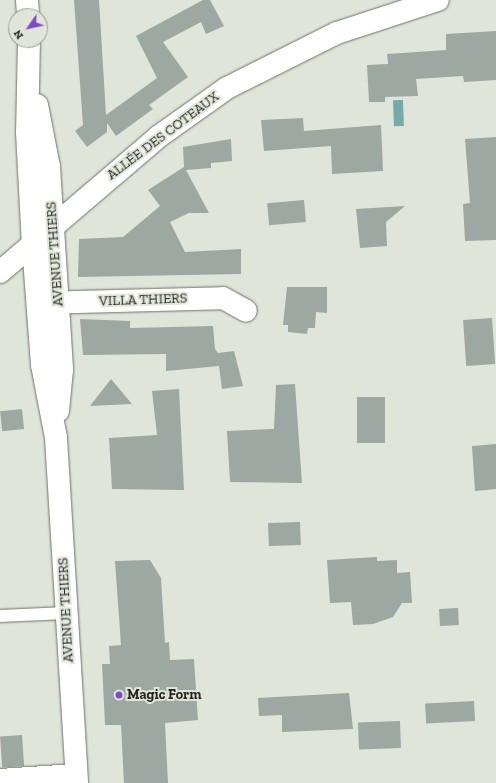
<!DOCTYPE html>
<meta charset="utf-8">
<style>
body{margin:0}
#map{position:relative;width:496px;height:783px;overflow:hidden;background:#e0e5da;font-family:"Zilla Slab",serif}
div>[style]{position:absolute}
.water>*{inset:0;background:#76aaaa;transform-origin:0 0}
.building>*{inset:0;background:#9ca8a1;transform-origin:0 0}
.roads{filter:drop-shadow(0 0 1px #6d7268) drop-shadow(0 0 1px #6d7268)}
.service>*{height:12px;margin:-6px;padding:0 6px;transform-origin:6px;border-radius:6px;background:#fff}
.minor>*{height:22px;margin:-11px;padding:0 11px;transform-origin:11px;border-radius:11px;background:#fff}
.secondary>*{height:22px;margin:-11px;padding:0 11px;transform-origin:11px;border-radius:11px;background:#fff}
.dots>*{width:11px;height:11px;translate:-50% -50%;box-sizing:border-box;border:2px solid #e0e5da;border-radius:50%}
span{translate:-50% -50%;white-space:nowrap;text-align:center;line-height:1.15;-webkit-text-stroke:4px #e0e5da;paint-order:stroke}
.street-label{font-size:14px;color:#232521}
.poi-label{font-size:14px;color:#232521;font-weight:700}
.left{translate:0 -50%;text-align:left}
.north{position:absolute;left:8px;top:8px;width:40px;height:40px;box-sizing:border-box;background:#e0e5da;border:1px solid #949890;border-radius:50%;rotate:236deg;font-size:11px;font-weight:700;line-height:16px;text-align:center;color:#232521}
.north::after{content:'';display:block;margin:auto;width:14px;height:18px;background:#7d4bc3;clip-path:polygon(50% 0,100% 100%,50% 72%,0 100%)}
</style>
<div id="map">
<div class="water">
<div style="left:403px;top:100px;width:26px;height:10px;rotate:88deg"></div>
</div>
<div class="building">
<div style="clip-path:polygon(74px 0,99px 0,106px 115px,157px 78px,136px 36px,203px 0,210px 0,224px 26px,206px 34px,201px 22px,163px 42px,188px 77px,149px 105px,153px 109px,116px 136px,107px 123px,107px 132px,87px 147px,75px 131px,83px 125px)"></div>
<div style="clip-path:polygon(496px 31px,496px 80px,464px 82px,463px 76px,416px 79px,418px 96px,385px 97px,385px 102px,369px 102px,367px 65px,388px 64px,387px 54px,446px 50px,446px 34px)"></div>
<div style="clip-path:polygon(303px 118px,304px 131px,381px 125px,383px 171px,332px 174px,331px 146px,264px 151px,261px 120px)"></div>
<div style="clip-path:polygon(496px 137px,496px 240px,465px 241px,463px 204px,470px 203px,465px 139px)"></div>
<div style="clip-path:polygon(231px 139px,232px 161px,211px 163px,211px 168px,186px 170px,209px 213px,189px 213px,170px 222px,185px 252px,241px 249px,241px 274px,78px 277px,79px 239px,123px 237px,160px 206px,148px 190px,184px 167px,183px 147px)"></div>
<div style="left:304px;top:200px;width:22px;height:37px;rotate:85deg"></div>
<div style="clip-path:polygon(405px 206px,386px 222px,387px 246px,360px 248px,356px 209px)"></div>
<div style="clip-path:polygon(287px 287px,327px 287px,327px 313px,316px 312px,315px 328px,308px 328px,307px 334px,288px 332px,288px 325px,283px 325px)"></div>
<div style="left:492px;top:318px;width:46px;height:29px;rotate:86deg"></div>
<div style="clip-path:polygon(80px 319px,130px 321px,130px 328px,213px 326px,215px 349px,218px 353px,234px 351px,243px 386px,222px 389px,219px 366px,166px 371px,166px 354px,83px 355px)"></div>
<div style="clip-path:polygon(111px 379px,132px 404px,90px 406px)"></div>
<div style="clip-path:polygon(295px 384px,302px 483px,230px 482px,227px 431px,274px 429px,276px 385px)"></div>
<div style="clip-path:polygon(179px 389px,184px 490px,112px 489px,109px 438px,157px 435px,152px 391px)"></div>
<div style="left:357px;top:397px;width:28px;height:46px"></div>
<div style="left:22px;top:409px;width:20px;height:22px;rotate:84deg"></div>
<div style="clip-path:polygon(496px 444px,496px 489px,475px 491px,472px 446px)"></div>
<div style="left:300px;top:522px;width:23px;height:32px;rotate:88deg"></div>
<div style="clip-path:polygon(377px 557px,377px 561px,397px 560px,397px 573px,410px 572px,412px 603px,402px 603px,393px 617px,373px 624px,353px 625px,351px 602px,330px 603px,327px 560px)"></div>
<div style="clip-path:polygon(150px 560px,161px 578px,165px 643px,169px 642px,170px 660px,194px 659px,198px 720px,165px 723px,168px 783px,124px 783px,121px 725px,105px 725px,102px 664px,110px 664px,109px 646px,121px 645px,115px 561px)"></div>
<div style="left:458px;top:608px;width:17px;height:19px;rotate:87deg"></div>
<div style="clip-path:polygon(349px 693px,353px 729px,282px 732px,282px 715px,259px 716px,258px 698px)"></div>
<div style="left:474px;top:701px;width:20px;height:49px;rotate:87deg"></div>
<div style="left:400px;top:721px;width:27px;height:42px;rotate:88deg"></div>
<div style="left:22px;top:735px;width:31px;height:22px;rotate:86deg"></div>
</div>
<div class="roads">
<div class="service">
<div style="left:0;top:616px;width:66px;rotate:-2.6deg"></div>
</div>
<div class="minor">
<div style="left:0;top:272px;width:208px;rotate:-40.5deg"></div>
<div style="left:158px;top:137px;width:85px;rotate:-35.4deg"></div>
<div style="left:227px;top:88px;width:123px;rotate:-26.6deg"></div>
<div style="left:337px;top:33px;width:106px;rotate:-18.1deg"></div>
<div style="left:38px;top:303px;width:185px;rotate:-1.5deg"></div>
<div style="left:223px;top:298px;width:26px;rotate:29deg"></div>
<div style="left:0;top:780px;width:76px;rotate:-3.8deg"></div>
</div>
<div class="secondary">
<div style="left:27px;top:0;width:16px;rotate:86deg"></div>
<div style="left:29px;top:40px;width:92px;rotate:91.2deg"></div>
<div style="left:27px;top:132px;width:113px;rotate:87deg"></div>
<div style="left:33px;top:245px;width:120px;rotate:85.7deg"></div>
<div style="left:42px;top:365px;width:74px;rotate:79.1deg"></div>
<div style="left:56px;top:438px;width:346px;rotate:86.5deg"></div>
<div style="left:37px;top:105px;width:63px;rotate:79deg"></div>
<div style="left:49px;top:167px;width:203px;rotate:86.3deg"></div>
<div style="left:62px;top:370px;width:41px;rotate:95.6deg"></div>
</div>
</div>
<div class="dots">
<div style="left:119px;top:695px;background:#7d4bc3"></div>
</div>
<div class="street-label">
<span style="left:163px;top:136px;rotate:-37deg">ALLÉE DES COTEAUX</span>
<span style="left:55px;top:254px;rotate:-94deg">AVENUE THIERS</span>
<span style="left:143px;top:300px;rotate:-2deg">VILLA THIERS</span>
<span style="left:66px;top:610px;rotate:-93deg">AVENUE THIERS</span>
</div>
<div class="poi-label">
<span class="left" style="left:127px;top:695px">Magic Form</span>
</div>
<div class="north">N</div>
</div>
